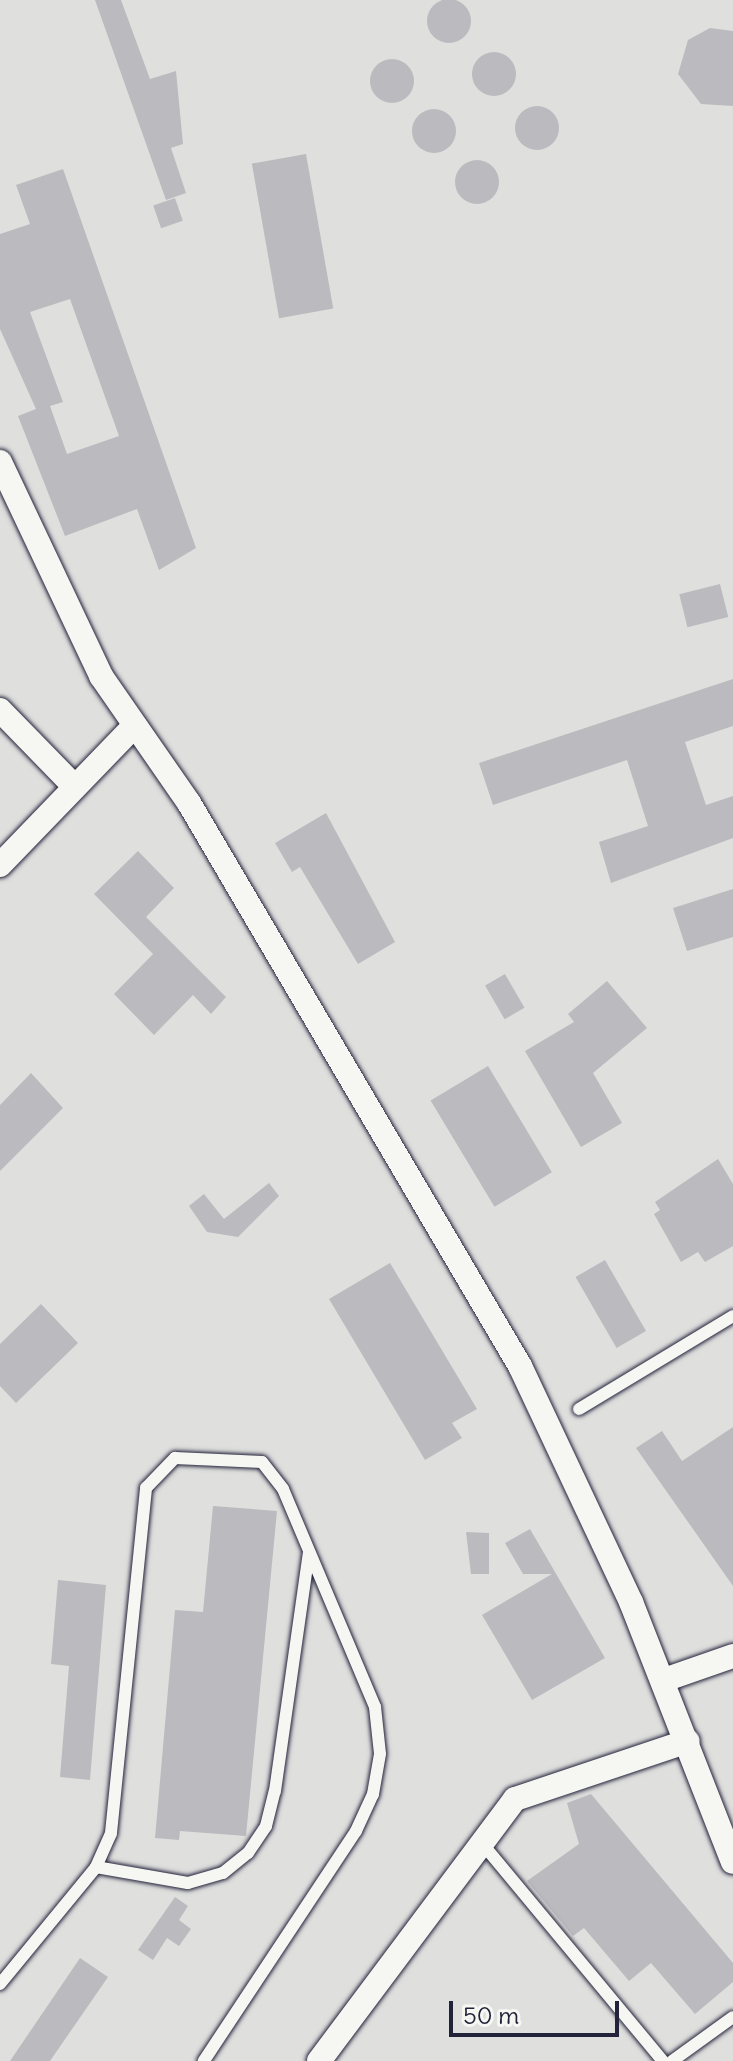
<!DOCTYPE html>
<style>
body{margin:0}
#map{position:relative;width:733px;height:2061px;overflow:hidden;background:#eeeeeb;font-family:Delius,sans-serif}
div>[style]{position:absolute}
.built>*{inset:0;background:#dfdfde;transform-origin:0 0}
.building>*{inset:0;background:#bbbbbf;transform-origin:0 0}
.round{border-radius:50%}
.roads{filter:drop-shadow(0 0 2px #22223b) drop-shadow(0 0 2px #22223b)}
.service>*{height:12px;margin:-6px;padding:0 6px;transform-origin:6px;border-radius:6px;background:#f6f6f2}
.minor>*{height:24px;margin:-12px;padding:0 12px;transform-origin:12px;border-radius:12px;background:#f6f6f2}
span{translate:-50% -50%;white-space:nowrap;text-align:center;line-height:1.15;-webkit-text-stroke:6px #f6f6f2;paint-order:stroke}
.scale{position:absolute;left:449px;top:2001px;width:170px;height:36px;box-sizing:border-box;border:4px solid #22223b;border-top:0;padding-left:10px;font-size:24px;line-height:28px;white-space:nowrap;color:#22223b;-webkit-text-stroke:6px #f6f6f2;paint-order:stroke}
</style>
<div id="map">
<div class="built">
<div style="left:0;top:0;width:733px;height:2061px"></div>
</div>
<div class="building">
<div class="round" style="left:427px;top:-1px;width:44px;height:44px"></div>
<div style="clip-path:polygon(95px 0,121px 0,150px 79px,176px 71px,183px 144px,171px 148px,186px 193px,166px 200px)"></div>
<div style="clip-path:polygon(710px 28px,733px 31px,733px 106px,701px 104px,678px 74px,688px 40px)"></div>
<div class="round" style="left:472px;top:52px;width:44px;height:44px"></div>
<div class="round" style="left:370px;top:59px;width:44px;height:44px"></div>
<div class="round" style="left:515px;top:106px;width:44px;height:44px"></div>
<div class="round" style="left:412px;top:109px;width:44px;height:44px"></div>
<div style="left:306px;top:154px;width:157px;height:55px;rotate:80deg"></div>
<div class="round" style="left:455px;top:160px;width:44px;height:44px"></div>
<div style="clip-path:polygon(evenodd,63px 169px,196px 548px,159px 570px,137px 509px,65px 536px,18px 416px,36px 409px,0 329px,0 234px,30px 224px,16px 185px,63px 169px,70px 299px,119px 436px,67px 454px,50px 406px,63px 402px,30px 312px,70px 299px)"></div>
<div style="left:175px;top:198px;width:24px;height:23px;rotate:71deg"></div>
<div style="left:720px;top:584px;width:34px;height:42px;rotate:76deg"></div>
<div style="clip-path:polygon(733px 679px,733px 726px,685px 742px,706px 805px,733px 796px,733px 838px,611px 883px,599px 842px,648px 826px,627px 760px,493px 805px,479px 763px)"></div>
<div style="clip-path:polygon(326px 813px,395px 942px,358px 964px,300px 867px,292px 872px,275px 843px)"></div>
<div style="clip-path:polygon(138px 851px,174px 888px,146px 917px,226px 997px,211px 1014px,193px 995px,154px 1035px,114px 994px,153px 954px,94px 894px)"></div>
<div style="clip-path:polygon(733px 889px,733px 937px,687px 951px,673px 908px)"></div>
<div style="left:505px;top:974px;width:39px;height:23px;rotate:60deg"></div>
<div style="clip-path:polygon(607px 981px,647px 1028px,593px 1073px,622px 1123px,581px 1147px,525px 1051px,574px 1022px,568px 1014px)"></div>
<div style="left:488px;top:1066px;width:124px;height:67px;rotate:59deg"></div>
<div style="clip-path:polygon(31px 1073px,63px 1108px,0 1171px,0 1105px)"></div>
<div style="clip-path:polygon(718px 1159px,733px 1184px,733px 1246px,705px 1262px,698px 1252px,681px 1262px,654px 1214px,660px 1210px,655px 1202px)"></div>
<div style="clip-path:polygon(269px 1183px,279px 1196px,238px 1237px,207px 1232px,189px 1206px,204px 1194px,224px 1219px)"></div>
<div style="left:605px;top:1260px;width:82px;height:34px;rotate:60deg"></div>
<div style="clip-path:polygon(390px 1263px,477px 1409px,452px 1423px,462px 1438px,425px 1460px,329px 1299px)"></div>
<div style="clip-path:polygon(41px 1304px,78px 1343px,16px 1403px,0 1386px,0 1344px)"></div>
<div style="clip-path:polygon(733px 1427px,733px 1586px,636px 1448px,662px 1431px,682px 1461px)"></div>
<div style="clip-path:polygon(213px 1506px,277px 1511px,246px 1836px,180px 1831px,179px 1840px,155px 1838px,175px 1610px,203px 1612px)"></div>
<div style="clip-path:polygon(530px 1529px,605px 1658px,532px 1700px,482px 1615px,552px 1574px,523px 1574px,505px 1543px)"></div>
<div style="clip-path:polygon(466px 1532px,489px 1533px,489px 1574px,471px 1574px)"></div>
<div style="clip-path:polygon(58px 1580px,106px 1585px,90px 1780px,60px 1777px,69px 1666px,51px 1664px)"></div>
<div style="clip-path:polygon(591px 1794px,733px 1963px,733px 1982px,695px 2014px,651px 1963px,629px 1981px,584px 1928px,573px 1936px,527px 1881px,579px 1844px,567px 1803px)"></div>
<div style="clip-path:polygon(175px 1897px,188px 1906px,179px 1920px,191px 1929px,179px 1946px,167px 1938px,153px 1960px,138px 1950px)"></div>
<div style="clip-path:polygon(80px 1958px,108px 1977px,50px 2061px,10px 2061px)"></div>
</div>
<div class="roads">
<div class="service">
<div style="left:579px;top:1409px;width:180px;rotate:-31.1deg"></div>
<div style="left:481px;top:1842px;width:285px;rotate:50.3deg"></div>
<div style="left:96px;top:1867px;width:93px;rotate:9.9deg"></div>
<div style="left:188px;top:1883px;width:36px;rotate:-16deg"></div>
<div style="left:223px;top:1873px;width:32px;rotate:-39deg"></div>
<div style="left:248px;top:1853px;width:32px;rotate:-56deg"></div>
<div style="left:266px;top:1826px;width:36px;rotate:-76deg"></div>
<div style="left:275px;top:1791px;width:241px;rotate:-81.9deg"></div>
<div style="left:0;top:1984px;width:151px;rotate:-50.6deg"></div>
<div style="left:96px;top:1867px;width:37px;rotate:-66deg"></div>
<div style="left:111px;top:1833px;width:347px;rotate:-84.2deg"></div>
<div style="left:146px;top:1488px;width:42px;rotate:-46deg"></div>
<div style="left:175px;top:1458px;width:87px;rotate:2.6deg"></div>
<div style="left:262px;top:1462px;width:34px;rotate:52deg"></div>
<div style="left:283px;top:1489px;width:237px;rotate:67.1deg"></div>
<div style="left:375px;top:1707px;width:47px;rotate:83.9deg"></div>
<div style="left:380px;top:1754px;width:41px;rotate:99.9deg"></div>
<div style="left:373px;top:1794px;width:41px;rotate:114.7deg"></div>
<div style="left:356px;top:1831px;width:276px;rotate:123.5deg"></div>
<div style="left:672px;top:2061px;width:75px;rotate:-35.8deg"></div>
</div>
<div class="minor">
<div style="left:0;top:462px;width:237px;rotate:64.7deg"></div>
<div style="left:101px;top:676px;width:155px;rotate:55.3deg"></div>
<div style="left:189px;top:803px;width:653px;rotate:59.55deg"></div>
<div style="left:520px;top:1366px;width:261px;rotate:64.8deg"></div>
<div style="left:631px;top:1602px;width:279px;rotate:68.6deg"></div>
<div style="left:0;top:710px;width:107px;rotate:45.8deg"></div>
<div style="left:0;top:865px;width:194px;rotate:-46deg"></div>
<div style="left:664px;top:1680px;width:73px;rotate:-19.2deg"></div>
<div style="left:319px;top:2061px;width:327px;rotate:-53.2deg"></div>
<div style="left:515px;top:1799px;width:182px;rotate:-18.5deg"></div>
</div>
</div>
<div class="scale">50 m</div>
</div>
